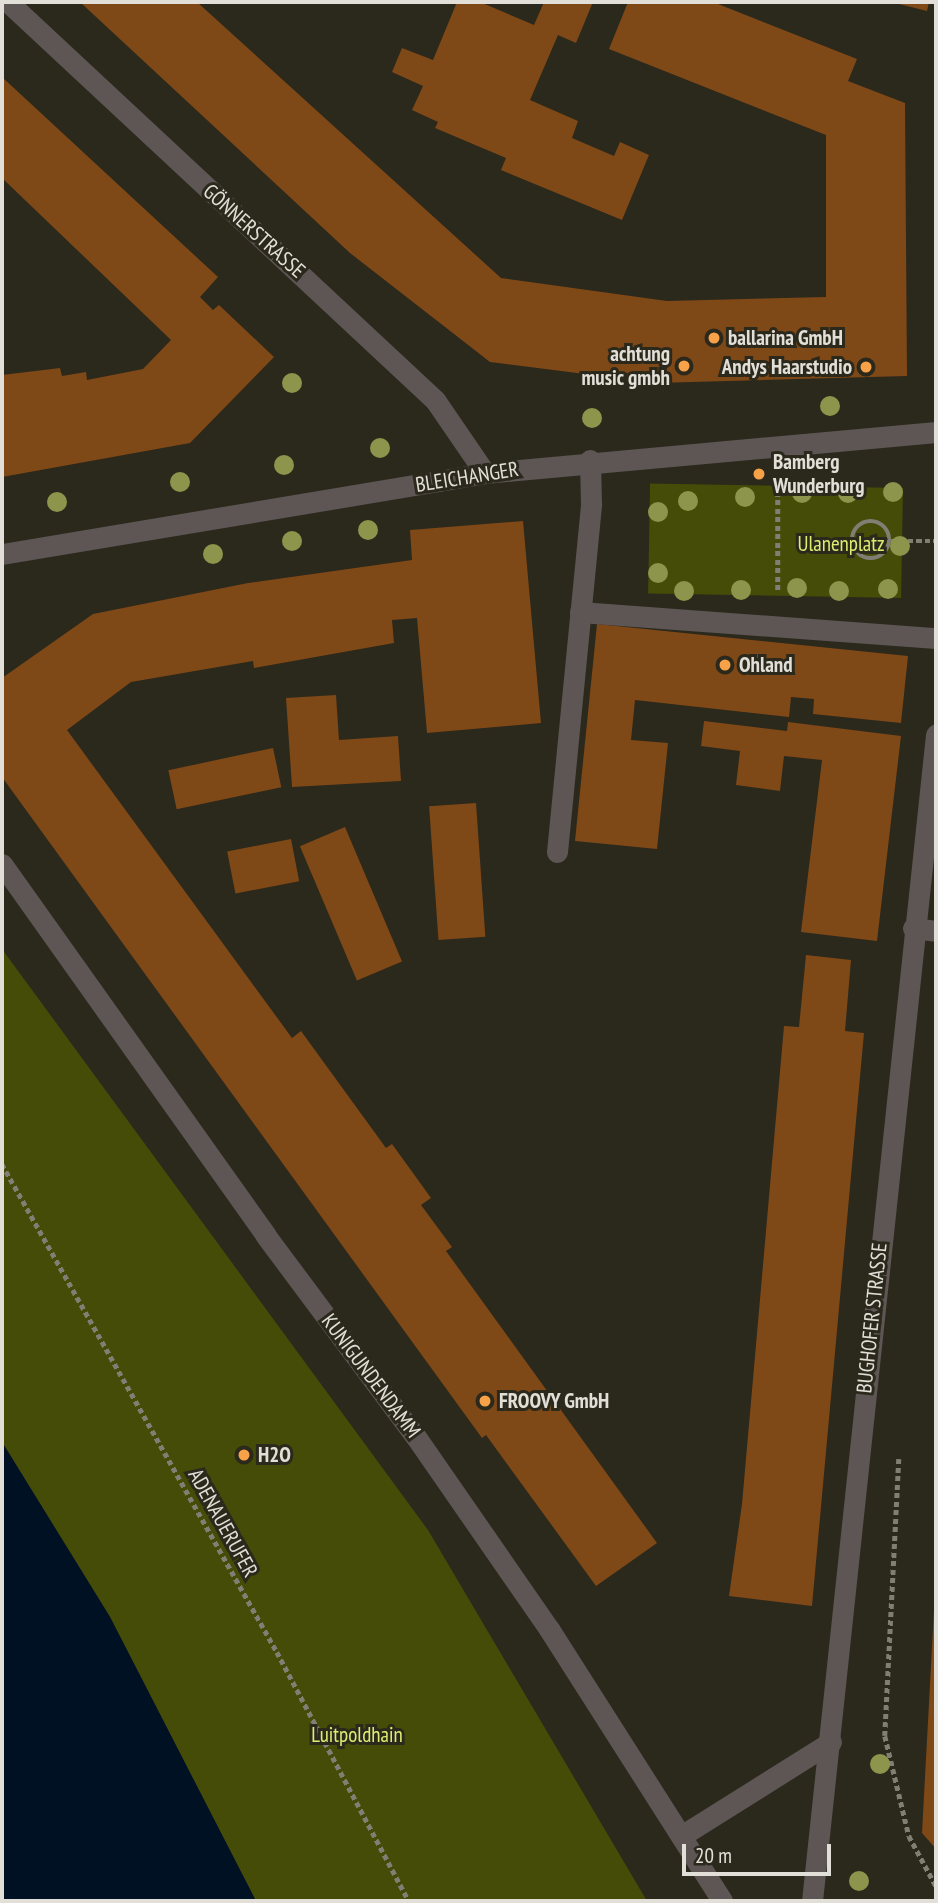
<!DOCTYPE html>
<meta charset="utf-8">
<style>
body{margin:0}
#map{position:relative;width:938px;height:1903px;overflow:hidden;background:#2b281c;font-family:"PT Sans Narrow",sans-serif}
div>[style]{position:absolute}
.green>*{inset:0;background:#444c07;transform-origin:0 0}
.water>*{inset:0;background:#001123}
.building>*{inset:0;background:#7f4817;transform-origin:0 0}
.path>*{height:4.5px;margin-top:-2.25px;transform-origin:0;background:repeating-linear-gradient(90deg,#817e74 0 5px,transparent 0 8.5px)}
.path>.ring{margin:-2.25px;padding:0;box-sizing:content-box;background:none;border:4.5px solid #817e74;border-radius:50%}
.minor>*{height:21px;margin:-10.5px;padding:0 10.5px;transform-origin:10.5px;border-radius:10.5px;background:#5d5655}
.trees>*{width:20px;height:20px;margin:-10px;border-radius:50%;background:#8c954b}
.dots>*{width:19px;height:19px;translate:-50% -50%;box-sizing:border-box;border:4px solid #2b281c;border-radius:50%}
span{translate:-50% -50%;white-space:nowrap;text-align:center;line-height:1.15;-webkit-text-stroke:6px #2b281c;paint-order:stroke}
.street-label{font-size:21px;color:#e1dfd7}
.poi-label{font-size:21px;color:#e1dfd7;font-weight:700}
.left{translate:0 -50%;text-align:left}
.right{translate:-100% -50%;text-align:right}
.park-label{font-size:21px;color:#dcee71}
.frame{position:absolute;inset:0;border:4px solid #e1dfd7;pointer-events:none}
.scale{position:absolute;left:682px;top:1844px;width:149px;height:32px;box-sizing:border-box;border:4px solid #e1dfd7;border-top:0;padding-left:9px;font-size:21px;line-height:24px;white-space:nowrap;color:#e1dfd7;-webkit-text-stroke:5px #2b281c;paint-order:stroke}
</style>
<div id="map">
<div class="green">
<div style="left:903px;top:488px;width:110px;height:253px;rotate:91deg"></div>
<div style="clip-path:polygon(2px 949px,428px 1530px,647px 1901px,256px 1901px,110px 1617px,2px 1442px)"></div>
</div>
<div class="water">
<div style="clip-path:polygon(2px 1442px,110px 1617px,256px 1901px,2px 1901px)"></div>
</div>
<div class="building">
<div style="clip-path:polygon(80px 2px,197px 2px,501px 278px,667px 301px,826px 297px,826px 135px,609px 49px,628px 2px,713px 2px,857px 59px,848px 81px,905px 103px,907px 376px,656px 383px,490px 362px,350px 253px)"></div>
<div style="clip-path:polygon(457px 2px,480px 2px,534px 25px,544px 2px,593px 2px,576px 43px,558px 35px,530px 100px,578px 121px,572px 138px,614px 156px,620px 142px,649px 155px,622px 220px,501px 170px,506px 158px,435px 128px,438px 122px,412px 110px,423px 86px,392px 72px,402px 48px,433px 60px)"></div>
<div style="clip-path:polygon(891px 2px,929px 2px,927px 11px)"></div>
<div style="clip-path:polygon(2px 77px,218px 277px,200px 297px,213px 310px,219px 305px,274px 357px,190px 443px,2px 477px,2px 375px,60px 368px,62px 376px,86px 372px,87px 380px,143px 369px,171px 340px,2px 178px)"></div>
<div style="clip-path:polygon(523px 521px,541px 723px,427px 733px,417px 618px,392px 620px,394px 643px,254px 668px,253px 661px,131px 682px,67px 730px,292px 1038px,301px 1031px,386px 1148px,392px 1144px,413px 1173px,431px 1198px,421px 1205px,452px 1247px,446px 1251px,657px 1543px,596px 1586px,486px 1435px,482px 1438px,2px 777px,2px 678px,93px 614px,248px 583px,412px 560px,410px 530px)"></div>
<div style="clip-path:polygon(597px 624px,908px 656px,901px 723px,813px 714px,814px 699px,791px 697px,789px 717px,635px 700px,631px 740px,668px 743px,657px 849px,575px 841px)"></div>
<div style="clip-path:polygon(336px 695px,339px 740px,398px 736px,401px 781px,292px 787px,286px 698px)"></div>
<div style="clip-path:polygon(704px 721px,787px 731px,788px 722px,901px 736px,877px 941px,801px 932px,822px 760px,784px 756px,780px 791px,736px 785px,740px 751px,701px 746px)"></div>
<div style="left:273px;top:748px;width:40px;height:107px;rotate:78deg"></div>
<div style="left:476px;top:803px;width:134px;height:47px;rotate:86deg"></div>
<div style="left:345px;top:827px;width:146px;height:49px;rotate:67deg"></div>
<div style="left:291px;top:839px;width:43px;height:65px;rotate:79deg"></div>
<div style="clip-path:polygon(806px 955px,851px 960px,845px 1031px,864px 1033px,812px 1606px,729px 1596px,742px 1504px,784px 1026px,799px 1027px)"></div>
<div style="clip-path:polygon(934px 1610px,936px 1610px,936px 1849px,922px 1833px)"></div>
</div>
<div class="path">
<div style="left:778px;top:483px;width:107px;rotate:90deg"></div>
<div class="ring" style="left:852px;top:521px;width:33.5px;height:33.5px"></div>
<div style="left:891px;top:541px;width:45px"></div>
<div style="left:2px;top:1164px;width:560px;rotate:60.6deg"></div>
<div style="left:277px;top:1652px;width:282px;rotate:62.1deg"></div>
<div style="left:899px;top:1459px;width:277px;rotate:92.9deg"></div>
<div style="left:885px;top:1736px;width:103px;rotate:76.5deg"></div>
<div style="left:909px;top:1836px;width:57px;rotate:61.6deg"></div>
</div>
<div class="minor">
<div style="left:8px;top:2px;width:584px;rotate:42.99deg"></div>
<div style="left:435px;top:400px;width:88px;rotate:55.6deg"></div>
<div style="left:2px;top:554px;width:490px;rotate:-9.5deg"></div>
<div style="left:485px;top:473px;width:453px;rotate:-5.2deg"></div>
<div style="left:580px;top:612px;width:357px;rotate:4.2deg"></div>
<div style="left:557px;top:852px;width:350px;rotate:-84.4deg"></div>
<div style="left:591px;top:504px;width:44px;rotate:-91.3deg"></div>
<div style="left:2px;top:864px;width:456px;rotate:54.6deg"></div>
<div style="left:266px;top:1236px;width:251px;rotate:53.3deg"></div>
<div style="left:416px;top:1437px;width:234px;rotate:55.3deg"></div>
<div style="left:549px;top:1629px;width:322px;rotate:57.5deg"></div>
<div style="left:913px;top:928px;width:23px;rotate:7deg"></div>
<div style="left:681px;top:1836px;width:177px;rotate:-32.1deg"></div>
<div style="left:812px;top:1901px;width:1173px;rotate:-83.93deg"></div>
</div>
<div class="trees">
<div style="left:292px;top:383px"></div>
<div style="left:830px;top:406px"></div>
<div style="left:592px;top:418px"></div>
<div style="left:380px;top:448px"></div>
<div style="left:284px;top:465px"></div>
<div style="left:180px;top:482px"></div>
<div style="left:893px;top:492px"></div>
<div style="left:802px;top:493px"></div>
<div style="left:848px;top:493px"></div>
<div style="left:745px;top:497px"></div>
<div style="left:688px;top:501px"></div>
<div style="left:57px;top:502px"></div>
<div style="left:658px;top:512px"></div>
<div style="left:368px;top:530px"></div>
<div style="left:292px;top:541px"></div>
<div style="left:900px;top:546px"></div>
<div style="left:213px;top:554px"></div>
<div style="left:658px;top:573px"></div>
<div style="left:797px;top:588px"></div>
<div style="left:888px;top:589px"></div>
<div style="left:741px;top:590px"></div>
<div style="left:684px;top:591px"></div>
<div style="left:839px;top:591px"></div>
<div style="left:880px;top:1764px"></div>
<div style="left:859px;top:1881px"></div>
</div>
<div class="dots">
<div style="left:714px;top:338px;background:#f7a148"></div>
<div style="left:684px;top:366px;background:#f7a148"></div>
<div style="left:866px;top:367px;background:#f7a148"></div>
<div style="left:759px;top:474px;background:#f7a148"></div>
<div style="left:725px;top:665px;background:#f7a148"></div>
<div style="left:485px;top:1401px;background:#f7a148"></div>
<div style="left:244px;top:1455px;background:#f7a148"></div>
</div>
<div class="street-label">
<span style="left:254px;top:231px;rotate:42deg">GÖNNERSTRASSE</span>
<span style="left:467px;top:477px;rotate:-9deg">BLEICHANGER</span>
<span style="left:872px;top:1318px;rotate:-84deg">BUGHOFER STRASSE</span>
<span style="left:371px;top:1376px;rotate:53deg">KUNIGUNDENDAMM</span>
<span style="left:223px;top:1523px;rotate:61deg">ADENAUERUFER</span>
</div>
<div class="poi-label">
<span class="left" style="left:728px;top:338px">ballarina GmbH</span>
<span class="right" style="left:670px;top:366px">achtung<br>music gmbh</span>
<span class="right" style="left:852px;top:367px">Andys Haarstudio</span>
<span class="left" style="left:773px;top:474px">Bamberg<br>Wunderburg</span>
<span class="left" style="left:739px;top:665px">Ohland</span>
<span class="left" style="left:499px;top:1401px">FROOVY GmbH</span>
<span class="left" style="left:258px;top:1455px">H2O</span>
</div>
<div class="park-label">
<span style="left:841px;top:544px">Ulanenplatz</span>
<span style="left:357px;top:1735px">Luitpoldhain</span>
</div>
<div class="frame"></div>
<div class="scale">20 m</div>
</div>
